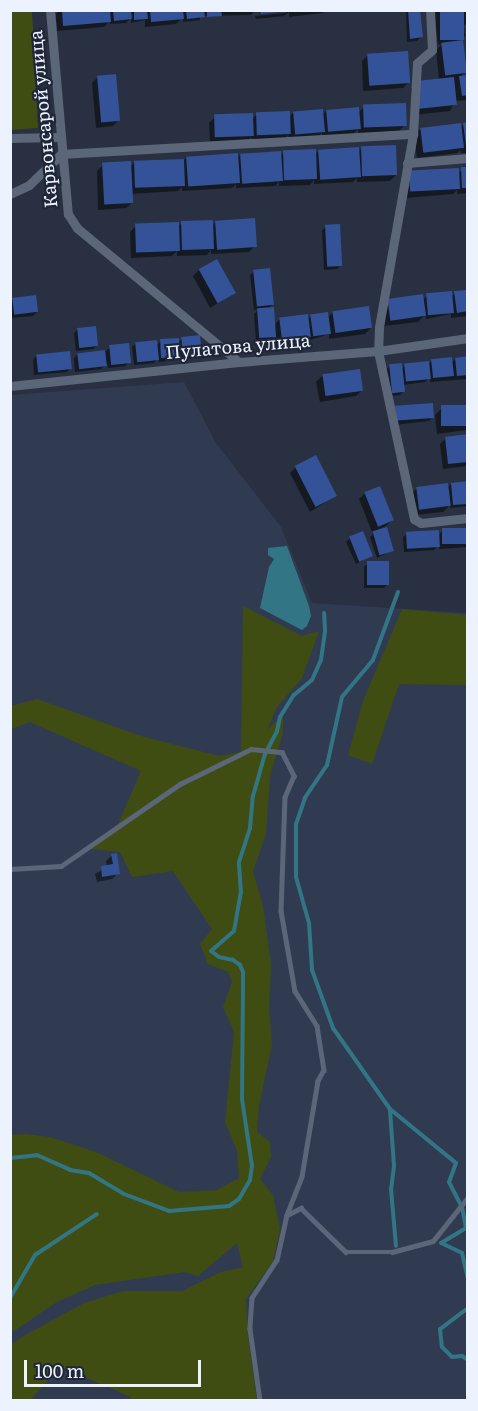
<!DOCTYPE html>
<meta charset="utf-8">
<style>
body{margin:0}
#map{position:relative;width:478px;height:1411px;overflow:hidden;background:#283041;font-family:Literata,serif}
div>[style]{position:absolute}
.built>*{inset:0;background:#303b52}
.green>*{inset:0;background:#3f4d13}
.water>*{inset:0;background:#327686}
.shadow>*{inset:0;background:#0007}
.stream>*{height:4px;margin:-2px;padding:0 2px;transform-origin:2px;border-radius:2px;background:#327686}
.building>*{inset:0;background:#335298;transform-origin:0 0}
.service>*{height:4.5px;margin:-2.25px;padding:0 2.25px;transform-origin:2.25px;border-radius:2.25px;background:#5c6679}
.minor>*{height:9px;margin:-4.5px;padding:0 4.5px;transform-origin:4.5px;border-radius:4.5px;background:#5c6679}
span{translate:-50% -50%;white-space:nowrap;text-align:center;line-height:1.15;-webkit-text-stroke:4.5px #1f2637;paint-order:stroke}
.street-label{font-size:18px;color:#edf3fe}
.frame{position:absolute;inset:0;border:12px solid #edf3fe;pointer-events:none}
.scale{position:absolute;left:24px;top:1360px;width:177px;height:27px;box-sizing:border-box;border:3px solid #edf3fe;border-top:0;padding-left:8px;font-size:18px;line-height:21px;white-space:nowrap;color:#edf3fe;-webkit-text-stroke:4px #1f2637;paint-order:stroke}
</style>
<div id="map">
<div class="built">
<div style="clip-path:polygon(184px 382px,216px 443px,281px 527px,312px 603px,467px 613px,467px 1400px,11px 1400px,11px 395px)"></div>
</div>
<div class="green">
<div style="clip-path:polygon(11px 10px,32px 11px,38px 128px,11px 130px)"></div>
<div style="clip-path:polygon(243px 606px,302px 636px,319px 631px,302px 678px,277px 707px,267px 730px,283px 714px,283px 733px,270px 776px,266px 834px,253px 871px,263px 906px,271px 965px,269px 1008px,272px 1044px,259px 1106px,257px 1132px,270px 1142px,271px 1157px,260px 1179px,273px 1195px,280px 1229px,273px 1261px,246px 1299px,248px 1338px,257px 1400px,129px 1400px,131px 1397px,61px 1367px,30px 1400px,11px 1400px,11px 1345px,20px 1338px,84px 1303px,123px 1291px,182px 1291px,221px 1272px,243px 1267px,237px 1243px,198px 1276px,184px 1272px,95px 1285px,57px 1302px,11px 1333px,11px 1135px,25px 1134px,50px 1137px,96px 1152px,179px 1192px,217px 1190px,239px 1178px,237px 1151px,225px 1122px,234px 1032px,223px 1007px,232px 982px,228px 972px,208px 964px,200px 944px,212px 929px,173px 871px,132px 877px,120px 852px,91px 849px,116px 829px,141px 771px,30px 722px,11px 729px,11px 706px,37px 699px,141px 736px,219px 756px,241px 752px)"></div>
<div style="clip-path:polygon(402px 609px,467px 615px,467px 685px,399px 684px,372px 764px,348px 755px,363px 701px)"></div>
</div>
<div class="water">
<div style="clip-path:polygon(287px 546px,309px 606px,311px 616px,307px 626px,302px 630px,260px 608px,269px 567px,274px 559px,268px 555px,268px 548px)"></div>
</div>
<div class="shadow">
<div style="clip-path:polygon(60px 10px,255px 10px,251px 15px,200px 16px,200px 20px,183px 22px,183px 17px,176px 24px,145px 27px,145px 20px,131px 23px,131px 18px,126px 23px,110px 24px,110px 21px,104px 27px,57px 31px,56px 14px)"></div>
<div style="clip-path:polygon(286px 10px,326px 10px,323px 13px,289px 17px,289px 12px,284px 16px,256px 19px,255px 16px,286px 13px)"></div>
<div style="clip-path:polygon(406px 10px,419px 10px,421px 37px,417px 41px,407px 42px)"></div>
<div style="clip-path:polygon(434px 10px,468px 10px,468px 24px,464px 25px,465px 36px,461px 40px,465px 72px,460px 77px,468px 76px,468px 100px,455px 101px,450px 111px,414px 115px,411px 89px,417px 83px,439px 80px,436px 50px,442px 44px,438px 45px)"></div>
<div style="clip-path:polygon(368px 55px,409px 82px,403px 88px,363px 91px,362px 61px)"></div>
<div style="clip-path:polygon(98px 77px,119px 120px,113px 126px,96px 128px,92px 83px)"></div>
<div style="clip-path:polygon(363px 108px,405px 125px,399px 131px,358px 134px,358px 129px,353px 134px,322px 137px,322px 133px,317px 137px,289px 139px,288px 135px,284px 139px,252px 141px,251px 137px,247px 141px,210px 144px,209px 123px,215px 117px,252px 119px,256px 115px,289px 117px,293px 113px,322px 115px,327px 110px,358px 113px)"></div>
<div style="clip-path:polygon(464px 124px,468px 124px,468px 153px,461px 153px,460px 150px,457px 153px,417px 158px,414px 135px,420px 129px,460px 128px)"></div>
<div style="clip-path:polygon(362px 148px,396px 175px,390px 181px,357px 182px,357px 178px,353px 182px,314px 184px,314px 180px,310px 185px,279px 186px,279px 182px,275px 186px,236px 188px,236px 184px,232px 188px,182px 191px,182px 187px,178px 191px,131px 194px,132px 203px,126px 208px,98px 210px,97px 171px,103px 165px,130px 167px,134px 163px,184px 160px,187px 157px,237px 158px,241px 154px,280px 157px,284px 152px,315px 155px,319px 150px,358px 152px)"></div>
<div style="clip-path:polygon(468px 168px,468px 193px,457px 194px,457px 190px,453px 194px,405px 198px,403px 179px,458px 173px)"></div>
<div style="clip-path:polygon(216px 222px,255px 246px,249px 252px,211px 254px,211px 250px,207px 255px,177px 256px,177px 251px,172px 256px,131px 258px,130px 232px,136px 226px,177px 227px,182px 223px,212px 226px)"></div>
<div style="clip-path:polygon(326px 227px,340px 266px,337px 269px,324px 270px,322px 230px)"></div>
<div style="clip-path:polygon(199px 270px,234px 293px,210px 308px,193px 276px)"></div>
<div style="clip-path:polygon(254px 272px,273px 304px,267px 310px,274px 325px,280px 319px,307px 319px,311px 316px,327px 318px,332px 313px,371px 328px,365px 334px,329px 339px,329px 334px,310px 340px,309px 336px,303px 342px,276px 345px,276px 342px,305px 339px,305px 336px,276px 339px,275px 336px,271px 340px,256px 341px,254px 314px,259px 309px,254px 310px,250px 275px)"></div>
<div style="clip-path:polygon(468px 291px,468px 316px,451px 318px,451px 314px,426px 319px,425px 315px,418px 322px,384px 326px,387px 300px,423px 300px,427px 296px,451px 297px,455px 293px)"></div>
<div style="clip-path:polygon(13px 299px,37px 312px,33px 316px,11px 318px,10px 302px)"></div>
<div style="clip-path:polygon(78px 329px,97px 346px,93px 349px,76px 351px,74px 333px)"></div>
<div style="clip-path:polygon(182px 339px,201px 354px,197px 358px,180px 360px,179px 356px,175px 360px,159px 362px,158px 358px,154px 363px,134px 365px,132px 347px,136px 343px,156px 346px,161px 341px,178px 343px)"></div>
<div style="clip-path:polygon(110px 347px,129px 362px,125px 366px,108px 368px,107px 363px,101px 369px,75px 372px,74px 358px,78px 354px,106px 351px)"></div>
<div style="clip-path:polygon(36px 356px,71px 368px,67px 372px,34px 375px,33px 360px)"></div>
<div style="clip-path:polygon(468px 358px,468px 379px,430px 382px,430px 378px,425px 382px,403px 385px,404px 391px,400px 395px,389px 396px,386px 370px,390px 366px,401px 369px,405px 365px,428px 365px,432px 361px,451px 363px,455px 359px)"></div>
<div style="clip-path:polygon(322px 376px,362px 390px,356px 396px,320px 402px,316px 382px)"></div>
<div style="clip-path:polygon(468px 406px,466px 430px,437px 434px,435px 415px,441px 409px)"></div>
<div style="clip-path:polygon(396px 409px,433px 417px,429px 421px,394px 425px,392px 413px)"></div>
<div style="clip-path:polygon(468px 436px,468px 466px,443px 469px,440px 444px,446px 438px)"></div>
<div style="clip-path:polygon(296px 467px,335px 496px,310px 512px,290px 473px)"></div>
<div style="clip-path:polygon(468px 483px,468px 506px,450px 508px,450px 505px,443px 512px,414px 515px,411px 494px,417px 488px,447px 488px,451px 484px)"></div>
<div style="clip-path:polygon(365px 493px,392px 520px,386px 526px,372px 532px,359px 499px)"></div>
<div style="clip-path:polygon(377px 530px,393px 550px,377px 558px,370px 537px)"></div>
<div style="clip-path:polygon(468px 530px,468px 547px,439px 549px,439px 545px,434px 550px,404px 552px,403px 537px,407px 534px,438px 536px,442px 531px)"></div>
<div style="clip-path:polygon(350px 538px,372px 555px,356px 564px,346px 542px)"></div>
<div style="clip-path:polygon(368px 563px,387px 585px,384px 588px,364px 588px,364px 567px)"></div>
<div style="clip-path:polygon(112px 855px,118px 873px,112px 879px,97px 882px,95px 874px,107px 867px,106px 861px)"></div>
</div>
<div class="stream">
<div style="left:398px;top:592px;width:72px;rotate:110.2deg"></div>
<div style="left:373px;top:660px;width:48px;rotate:130deg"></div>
<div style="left:342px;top:697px;width:70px;rotate:102.4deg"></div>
<div style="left:327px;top:765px;width:40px;rotate:124deg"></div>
<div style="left:305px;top:798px;width:28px;rotate:109deg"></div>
<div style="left:296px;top:824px;width:53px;rotate:90deg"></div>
<div style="left:296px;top:877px;width:48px;rotate:74.2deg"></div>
<div style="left:309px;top:923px;width:47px;rotate:86.3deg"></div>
<div style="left:312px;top:970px;width:62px;rotate:70.1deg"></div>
<div style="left:333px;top:1028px;width:99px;rotate:54.9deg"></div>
<div style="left:390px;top:1109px;width:85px;rotate:39.3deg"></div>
<div style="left:456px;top:1163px;width:20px;rotate:110deg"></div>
<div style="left:449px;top:1182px;width:28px;rotate:63deg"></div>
<div style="left:462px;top:1207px;width:21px;rotate:79deg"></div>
<div style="left:466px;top:1228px;width:29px;rotate:149deg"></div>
<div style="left:441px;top:1243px;width:23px;rotate:25deg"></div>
<div style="left:462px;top:1253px;width:26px;rotate:77deg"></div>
<div style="left:390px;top:1110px;width:56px;rotate:85.9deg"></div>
<div style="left:394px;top:1166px;width:23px;rotate:97deg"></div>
<div style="left:391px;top:1189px;width:57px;rotate:85deg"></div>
<div style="left:10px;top:1158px;width:27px;rotate:-6deg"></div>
<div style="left:37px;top:1155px;width:36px;rotate:24deg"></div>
<div style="left:70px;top:1170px;width:19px;rotate:9deg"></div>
<div style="left:89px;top:1173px;width:41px;rotate:31deg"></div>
<div style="left:124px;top:1194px;width:48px;rotate:20.7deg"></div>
<div style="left:169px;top:1211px;width:60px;rotate:-4.8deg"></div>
<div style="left:229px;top:1206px;width:12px;rotate:-35deg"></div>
<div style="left:239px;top:1199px;width:22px;rotate:-60deg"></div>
<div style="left:250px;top:1180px;width:14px;rotate:-82deg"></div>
<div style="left:252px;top:1166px;width:68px;rotate:-98.5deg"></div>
<div style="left:242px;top:1099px;width:127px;rotate:-89.5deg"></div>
<div style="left:243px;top:972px;width:8px;rotate:-113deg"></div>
<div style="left:240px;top:965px;width:9px;rotate:-144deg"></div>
<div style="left:233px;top:960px;width:14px;rotate:-168deg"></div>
<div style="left:219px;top:957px;width:10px;rotate:-143deg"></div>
<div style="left:211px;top:951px;width:30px;rotate:-41deg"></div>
<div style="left:234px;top:931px;width:39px;rotate:-80deg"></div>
<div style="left:241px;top:893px;width:31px;rotate:-94deg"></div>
<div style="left:239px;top:862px;width:36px;rotate:-72deg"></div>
<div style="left:250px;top:828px;width:32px;rotate:-85deg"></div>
<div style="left:253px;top:796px;width:44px;rotate:-74.1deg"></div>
<div style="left:265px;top:754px;width:26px;rotate:-62deg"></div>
<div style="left:277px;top:731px;width:14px;rotate:-78deg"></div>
<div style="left:280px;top:717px;width:26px;rotate:-58deg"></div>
<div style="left:294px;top:695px;width:23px;rotate:-40deg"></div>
<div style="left:312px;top:680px;width:22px;rotate:-66deg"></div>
<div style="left:321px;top:660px;width:30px;rotate:-82deg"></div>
<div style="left:325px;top:630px;width:17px;rotate:-93deg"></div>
<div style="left:10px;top:1298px;width:50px;rotate:-59.8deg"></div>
<div style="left:35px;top:1255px;width:74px;rotate:-33.5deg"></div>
<div style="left:468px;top:1308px;width:35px;rotate:143deg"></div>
<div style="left:440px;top:1329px;width:18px;rotate:84deg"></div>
<div style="left:442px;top:1347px;width:14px;rotate:45deg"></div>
<div style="left:452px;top:1357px;width:10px;rotate:-6deg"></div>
<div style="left:462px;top:1356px;width:7px;rotate:34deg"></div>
</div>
<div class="building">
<div style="clip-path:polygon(62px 10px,110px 10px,111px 22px,63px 26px)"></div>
<div style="clip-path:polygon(113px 10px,131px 10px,132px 19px,114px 21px)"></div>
<div style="clip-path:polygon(134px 10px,147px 10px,148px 19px,134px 20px)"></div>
<div style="clip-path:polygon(150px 10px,183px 10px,184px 19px,151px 22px)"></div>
<div style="clip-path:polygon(186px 10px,204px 10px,205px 17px,187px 19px)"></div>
<div style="clip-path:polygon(207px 10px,221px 10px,222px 16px,207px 17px)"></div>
<div style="clip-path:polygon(261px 10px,278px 10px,278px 12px,261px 14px)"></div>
<div style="clip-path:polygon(408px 10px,420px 10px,423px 37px,410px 39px)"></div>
<div style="left:440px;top:10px;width:24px;height:30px"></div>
<div style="left:463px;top:40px;width:33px;height:22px;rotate:83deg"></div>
<div style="left:408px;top:51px;width:32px;height:41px;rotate:86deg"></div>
<div style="left:116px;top:74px;width:47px;height:19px;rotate:85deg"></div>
<div style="clip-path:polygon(468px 75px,468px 95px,462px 96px,459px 76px)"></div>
<div style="left:454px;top:77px;width:28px;height:38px;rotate:84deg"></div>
<div style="left:406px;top:103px;width:23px;height:43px;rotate:88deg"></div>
<div style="left:359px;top:107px;width:22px;height:33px;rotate:85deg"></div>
<div style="left:323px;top:109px;width:23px;height:30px;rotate:85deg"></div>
<div style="left:290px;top:111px;width:23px;height:34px;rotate:88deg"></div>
<div style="left:253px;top:113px;width:23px;height:39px;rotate:88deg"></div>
<div style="clip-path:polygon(468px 122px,468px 145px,466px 146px,463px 123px)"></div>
<div style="left:461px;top:123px;width:25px;height:41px;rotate:83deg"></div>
<div style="left:396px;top:145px;width:30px;height:35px;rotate:88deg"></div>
<div style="left:359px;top:147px;width:30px;height:41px;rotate:86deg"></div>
<div style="left:316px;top:149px;width:30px;height:33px;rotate:88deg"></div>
<div style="left:281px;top:151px;width:30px;height:41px;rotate:86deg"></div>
<div style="left:238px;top:153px;width:30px;height:52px;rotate:86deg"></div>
<div style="left:184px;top:159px;width:27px;height:50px;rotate:88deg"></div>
<div style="left:131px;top:161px;width:42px;height:29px;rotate:87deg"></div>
<div style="clip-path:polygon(461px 167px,468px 167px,468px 188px,462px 188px)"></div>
<div style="left:459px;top:168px;width:21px;height:50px;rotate:87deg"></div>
<div style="left:255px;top:218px;width:29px;height:40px;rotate:86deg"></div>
<div style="left:213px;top:220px;width:29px;height:32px;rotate:88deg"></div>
<div style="left:179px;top:222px;width:29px;height:44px;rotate:88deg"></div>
<div style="left:340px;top:224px;width:42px;height:15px;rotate:87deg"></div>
<div style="left:217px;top:259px;width:39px;height:21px;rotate:61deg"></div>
<div style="left:270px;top:268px;width:37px;height:17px;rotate:84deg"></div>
<div style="clip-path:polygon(468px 290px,468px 311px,457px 313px,454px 291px)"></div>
<div style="left:452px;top:291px;width:22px;height:26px;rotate:85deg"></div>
<div style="left:423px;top:294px;width:22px;height:36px;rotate:82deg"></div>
<div style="left:36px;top:295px;width:17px;height:24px;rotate:83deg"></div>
<div style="left:369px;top:306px;width:22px;height:37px;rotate:82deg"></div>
<div style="left:274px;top:307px;width:30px;height:17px;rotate:86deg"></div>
<div style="left:328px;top:312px;width:22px;height:18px;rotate:82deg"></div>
<div style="left:308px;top:314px;width:23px;height:29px;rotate:83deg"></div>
<div style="left:96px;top:326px;width:20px;height:19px;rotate:84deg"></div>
<div style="left:200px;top:335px;width:20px;height:19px;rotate:84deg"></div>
<div style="left:179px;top:338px;width:19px;height:19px;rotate:87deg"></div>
<div style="left:157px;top:340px;width:20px;height:22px;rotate:84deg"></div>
<div style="left:129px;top:343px;width:20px;height:20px;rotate:84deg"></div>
<div style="left:105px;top:350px;width:16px;height:28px;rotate:83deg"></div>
<div style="left:70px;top:351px;width:18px;height:34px;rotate:84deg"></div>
<div style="clip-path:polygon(468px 356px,468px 375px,457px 376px,455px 358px)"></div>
<div style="left:452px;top:357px;width:19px;height:21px;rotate:84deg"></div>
<div style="left:429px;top:361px;width:18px;height:25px;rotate:84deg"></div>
<div style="left:402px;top:363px;width:29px;height:13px;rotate:84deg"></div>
<div style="left:360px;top:369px;width:22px;height:38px;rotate:82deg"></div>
<div style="left:433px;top:403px;width:15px;height:38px;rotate:86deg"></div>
<div style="left:468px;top:405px;width:21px;height:27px;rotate:90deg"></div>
<div style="clip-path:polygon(468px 434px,468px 462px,448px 464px,445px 437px)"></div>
<div style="left:316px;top:455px;width:46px;height:24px;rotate:63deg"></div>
<div style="clip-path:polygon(468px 481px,468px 504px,453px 505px,451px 483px)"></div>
<div style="left:448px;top:483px;width:23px;height:32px;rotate:83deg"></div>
<div style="left:380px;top:486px;width:37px;height:17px;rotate:68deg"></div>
<div style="left:387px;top:527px;width:25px;height:15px;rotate:74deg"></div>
<div style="left:468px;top:528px;width:16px;height:26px;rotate:90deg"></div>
<div style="left:439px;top:530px;width:17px;height:33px;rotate:87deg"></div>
<div style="left:363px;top:531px;width:27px;height:15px;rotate:68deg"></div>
<div style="left:367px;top:561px;width:22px;height:24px"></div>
<div style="clip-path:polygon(117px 853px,120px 874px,102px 877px,101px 866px,113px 864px,111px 854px)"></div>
</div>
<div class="service">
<div style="left:10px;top:869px;width:51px;rotate:-3.4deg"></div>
<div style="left:61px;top:866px;width:145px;rotate:-34.6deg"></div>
<div style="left:180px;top:784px;width:79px;rotate:-26.2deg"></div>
<div style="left:251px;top:749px;width:31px;rotate:6deg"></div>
<div style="left:282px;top:752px;width:27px;rotate:63deg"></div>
<div style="left:294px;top:776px;width:23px;rotate:113deg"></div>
<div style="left:285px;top:797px;width:114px;rotate:92deg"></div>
<div style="left:281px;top:911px;width:81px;rotate:80.1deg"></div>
<div style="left:295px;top:991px;width:41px;rotate:57.8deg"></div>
<div style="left:317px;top:1026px;width:45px;rotate:81deg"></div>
<div style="left:324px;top:1070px;width:13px;rotate:119deg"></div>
<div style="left:318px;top:1081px;width:97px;rotate:99.5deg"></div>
<div style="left:302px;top:1177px;width:41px;rotate:111.5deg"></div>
<div style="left:287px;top:1215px;width:46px;rotate:102.5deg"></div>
<div style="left:277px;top:1260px;width:45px;rotate:123.3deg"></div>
<div style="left:252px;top:1298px;width:31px;rotate:94deg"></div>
<div style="left:250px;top:1329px;width:72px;rotate:82deg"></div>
<div style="left:287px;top:1215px;width:16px;rotate:-27deg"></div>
<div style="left:301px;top:1208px;width:63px;rotate:44.4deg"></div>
<div style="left:346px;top:1252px;width:46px"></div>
<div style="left:392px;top:1252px;width:42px;rotate:-15deg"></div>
<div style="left:433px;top:1241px;width:56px;rotate:-51.5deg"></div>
</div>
<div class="minor">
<div style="left:50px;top:10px;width:205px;rotate:85deg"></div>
<div style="left:68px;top:214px;width:17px;rotate:57deg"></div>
<div style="left:77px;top:228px;width:210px;rotate:39.6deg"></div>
<div style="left:430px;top:10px;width:40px;rotate:87.1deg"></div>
<div style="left:432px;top:50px;width:20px;rotate:139deg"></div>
<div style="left:417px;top:63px;width:71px;rotate:93.2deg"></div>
<div style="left:413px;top:134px;width:196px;rotate:100deg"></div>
<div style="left:379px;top:327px;width:24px;rotate:92deg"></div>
<div style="left:378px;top:351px;width:172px;rotate:77.9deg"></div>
<div style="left:414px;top:519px;width:8px;rotate:30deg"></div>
<div style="left:421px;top:523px;width:47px;rotate:-6.1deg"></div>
<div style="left:10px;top:138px;width:50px;rotate:-1.1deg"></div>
<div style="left:407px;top:163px;width:61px;rotate:-4.7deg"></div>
<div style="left:10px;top:194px;width:21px;rotate:-25deg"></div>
<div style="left:29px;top:185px;width:45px;rotate:-44.1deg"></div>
<div style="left:61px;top:154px;width:353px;rotate:-3.3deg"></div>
<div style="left:10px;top:386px;width:230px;rotate:-6deg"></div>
<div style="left:239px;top:362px;width:139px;rotate:-4.5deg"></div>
<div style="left:378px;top:351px;width:91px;rotate:-8.2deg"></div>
</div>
<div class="street-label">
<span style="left:43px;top:119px;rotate:-95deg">Карвонсарой улица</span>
<span style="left:238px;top:346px;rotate:-5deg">Пулатова улица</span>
</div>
<div class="frame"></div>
<div class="scale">100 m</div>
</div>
